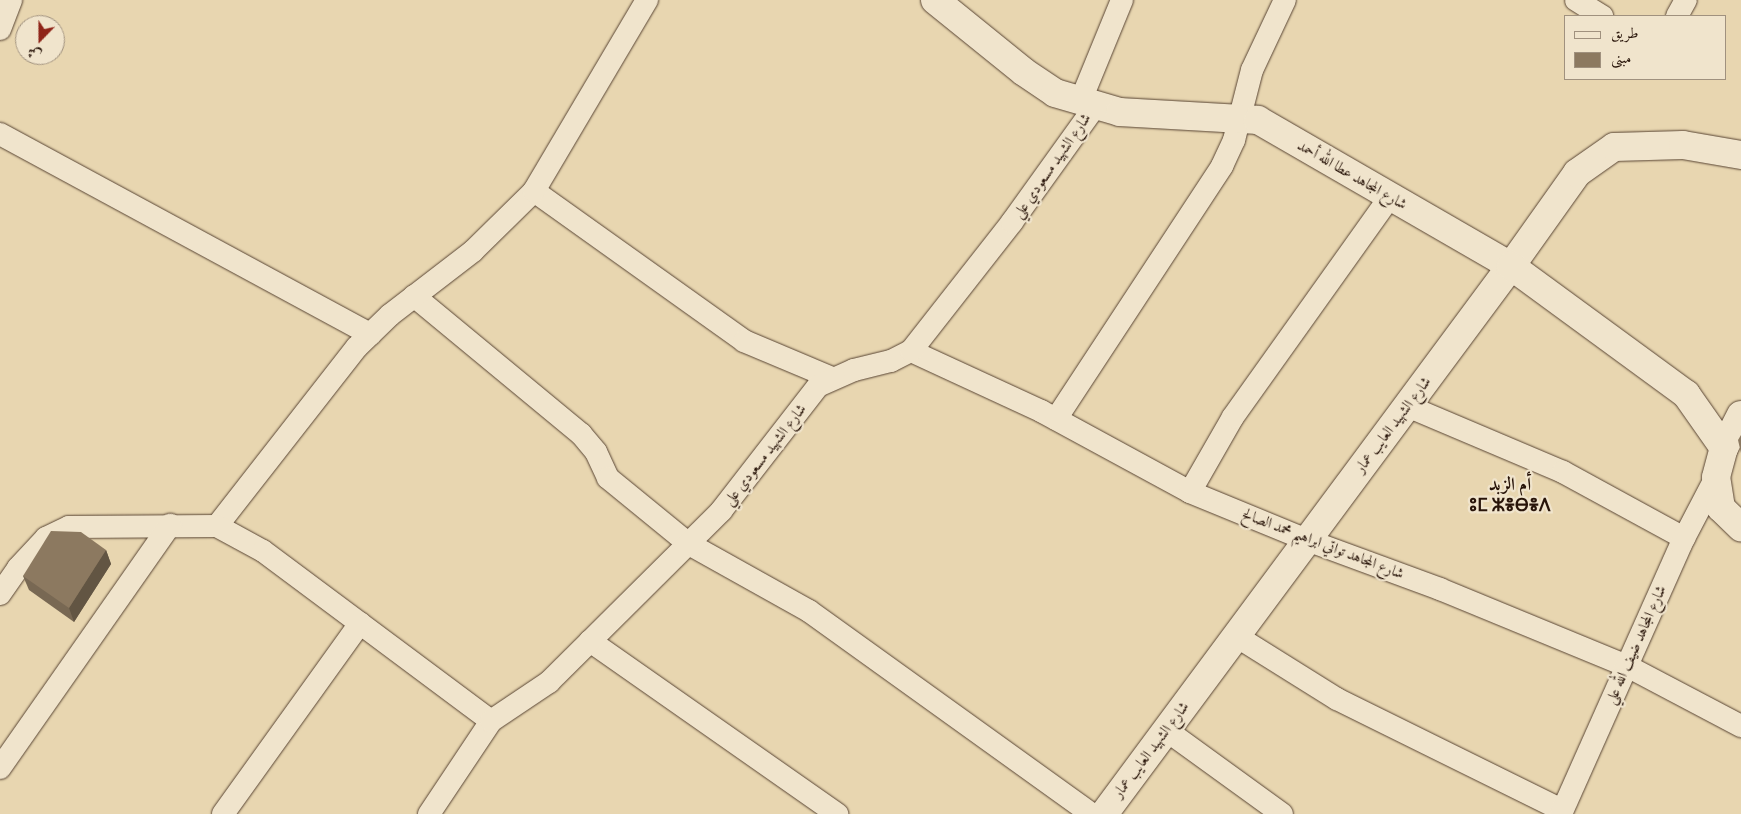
<!DOCTYPE html>
<meta charset="utf-8">
<style>
body{margin:0}
#map{position:relative;width:1741px;height:814px;overflow:hidden;background:#e8d6b0;font-family:"IM FELL French Canon",Amiri,"Noto Sans Tifinagh",serif}
div>[style]{position:absolute}
.roads{filter:drop-shadow(0 0 1px #584433) drop-shadow(0 0 1px #584433)}
.minor>*{height:22px;margin:-11px;padding:0 11px;transform-origin:11px;border-radius:11px;background:#f0e4cc}
.tertiary>*{height:28px;margin:-14px;padding:0 14px;transform-origin:14px;border-radius:14px;background:#f0e4cc}
.secondary>*{height:28px;margin:-14px;padding:0 14px;transform-origin:14px;border-radius:14px;background:#f0e4cc}
.wall>*{inset:0;background:#786853}
.shaded-wall>*{inset:0;background:#625543}
.building>*{inset:0;background:#8c7960}
span{translate:-50% -50%;white-space:nowrap;text-align:center;line-height:1.15;-webkit-text-stroke:4.5px #f0e4cc;paint-order:stroke}
.street-label{font-size:15px;color:#281409}
.quarter-label{font-size:18px;color:#281409;font-weight:700}
.legend{position:absolute;left:1564px;top:15px;width:162px;height:65px;box-sizing:border-box;background:#f0e4cc;border:1px solid #a0917e;margin:0;padding:6px 9px;list-style:none;font-size:15px;color:#281409}
.legend li{display:flex;align-items:center;gap:10px;height:25px}
.legend b{width:25px;border:1px solid #a0917e}
.north{position:absolute;left:15px;top:15px;width:50px;height:50px;box-sizing:border-box;background:#f0e4cc;border:1px solid #a0917e;border-radius:50%;rotate:202deg;font-size:14px;font-weight:700;line-height:20px;text-align:center;color:#281409}
.north::after{content:'';display:block;margin:auto;width:18px;height:22px;background:#8f2418;clip-path:polygon(50% 0,100% 100%,50% 72%,0 100%)}
</style>
<div id="map">
<div class="roads">
<div class="minor">
<div style="left:1576px;top:0;width:31px;rotate:32deg"></div>
<div style="left:1677px;top:16px;width:18px;rotate:-61deg"></div>
<div style="left:0;top:29px;width:31px;rotate:-69deg"></div>
<div style="left:1081px;top:100px;width:108px;rotate:-67.7deg"></div>
<div style="left:0;top:134px;width:421px;rotate:28.4deg"></div>
<div style="left:534px;top:191px;width:258px;rotate:35.5deg"></div>
<div style="left:744px;top:341px;width:95px;rotate:22.8deg"></div>
<div style="left:414px;top:296px;width:217px;rotate:39.6deg"></div>
<div style="left:581px;top:434px;width:23px;rotate:50deg"></div>
<div style="left:596px;top:452px;width:29px;rotate:65deg"></div>
<div style="left:608px;top:478px;width:104px;rotate:39.2deg"></div>
<div style="left:689px;top:544px;width:137px;rotate:29.2deg"></div>
<div style="left:809px;top:611px;width:348px;rotate:35.7deg"></div>
<div style="left:911px;top:351px;width:143px;rotate:24.8deg"></div>
<div style="left:1041px;top:411px;width:170px;rotate:28.5deg"></div>
<div style="left:1190px;top:492px;width:126px;rotate:22.3deg"></div>
<div style="left:1307px;top:540px;width:142px;rotate:20.2deg"></div>
<div style="left:1440px;top:589px;width:202px;rotate:22.4deg"></div>
<div style="left:1627px;top:666px;width:129px;rotate:27.8deg"></div>
<div style="left:1407px;top:406px;width:169px;rotate:22.9deg"></div>
<div style="left:1563px;top:472px;width:138px;rotate:28.6deg"></div>
<div style="left:1056px;top:419px;width:303px;rotate:-56.7deg"></div>
<div style="left:1222px;top:166px;width:29px;rotate:-65deg"></div>
<div style="left:1234px;top:140px;width:72px;rotate:-75.6deg"></div>
<div style="left:1252px;top:70px;width:77px;rotate:-64.8deg"></div>
<div style="left:1190px;top:492px;width:86px;rotate:-60.2deg"></div>
<div style="left:1233px;top:417px;width:270px;rotate:-54.5deg"></div>
<div style="left:217px;top:526px;width:227px;rotate:-52deg"></div>
<div style="left:357px;top:347px;width:46px;rotate:-44.1deg"></div>
<div style="left:390px;top:315px;width:105px;rotate:-37.6deg"></div>
<div style="left:473px;top:251px;width:86px;rotate:-44.5deg"></div>
<div style="left:534px;top:191px;width:222px;rotate:-59.4deg"></div>
<div style="left:0;top:594px;width:32px;rotate:-55deg"></div>
<div style="left:18px;top:568px;width:41px;rotate:-47deg"></div>
<div style="left:46px;top:538px;width:25px;rotate:-26deg"></div>
<div style="left:69px;top:527px;width:148px;rotate:-0.4deg"></div>
<div style="left:217px;top:526px;width:52px;rotate:28.5deg"></div>
<div style="left:263px;top:551px;width:284px;rotate:36.7deg"></div>
<div style="left:1236px;top:636px;width:119px;rotate:32deg"></div>
<div style="left:1337px;top:699px;width:251px;rotate:26.3deg"></div>
<div style="left:590px;top:641px;width:302px;rotate:35deg"></div>
<div style="left:1166px;top:730px;width:143px;rotate:35.9deg"></div>
<div style="left:0;top:768px;width:297px;rotate:-55deg"></div>
<div style="left:223px;top:814px;width:235px;rotate:-54.3deg"></div>
<div style="left:429px;top:814px;width:112px;rotate:-56.3deg"></div>
<div style="left:491px;top:721px;width:70px;rotate:-33.9deg"></div>
<div style="left:549px;top:682px;width:243px;rotate:-44.8deg"></div>
<div style="left:721px;top:511px;width:158px;rotate:-52.2deg"></div>
<div style="left:818px;top:386px;width:39px;rotate:-24deg"></div>
<div style="left:854px;top:370px;width:38px;rotate:-14deg"></div>
<div style="left:891px;top:361px;width:22px;rotate:-27deg"></div>
<div style="left:911px;top:351px;width:164px;rotate:-51.9deg"></div>
<div style="left:1012px;top:222px;width:144px;rotate:-54.3deg"></div>
<div style="left:1561px;top:814px;width:295px;rotate:-66deg"></div>
<div style="left:1681px;top:544px;width:76px;rotate:-62.4deg"></div>
</div>
<div class="tertiary">
<div style="left:1721px;top:508px;width:31px;rotate:-99deg"></div>
<div style="left:1716px;top:477px;width:30px;rotate:-75deg"></div>
<div style="left:1724px;top:448px;width:37px;rotate:-63deg"></div>
<div style="left:1104px;top:814px;width:683px;rotate:-53.4deg"></div>
<div style="left:1511px;top:266px;width:114px;rotate:-54.6deg"></div>
<div style="left:1577px;top:173px;width:45px;rotate:-35.1deg"></div>
<div style="left:1614px;top:147px;width:69px;rotate:-1.7deg"></div>
<div style="left:1683px;top:145px;width:59px;rotate:9.8deg"></div>
</div>
<div class="secondary">
<div style="left:935px;top:0;width:114px;rotate:39deg"></div>
<div style="left:1024px;top:72px;width:37px;rotate:34deg"></div>
<div style="left:1055px;top:93px;width:68px;rotate:16.3deg"></div>
<div style="left:1120px;top:112px;width:138px;rotate:3.3deg"></div>
<div style="left:1258px;top:120px;width:292px;rotate:30deg"></div>
<div style="left:1511px;top:266px;width:217px;rotate:36.2deg"></div>
<div style="left:1686px;top:394px;width:66px;rotate:54.9deg"></div>
<div style="left:1721px;top:508px;width:28px;rotate:44deg"></div>
</div>
</div>
<div class="wall">
<div style="clip-path:polygon(106px 550px,111px 564px,74px 622px,29px 590px,23px 576px)"></div>
</div>
<div class="shaded-wall">
<div style="clip-path:polygon(106px 550px,111px 564px,74px 622px,69px 608px)"></div>
</div>
<div class="building">
<div style="clip-path:polygon(1741px 435px,1741px 453px,1738px 440px)"></div>
<div style="clip-path:polygon(51px 531px,81px 532px,106px 550px,69px 608px,23px 576px)"></div>
</div>
<div class="street-label">
<span style="left:1052px;top:166px;rotate:-55deg">شارع الشهيد مسعودي علي</span>
<span style="left:1352px;top:175px;rotate:30deg">شارع المجاهد عطا الله أحمد</span>
<span style="left:1393px;top:425px;rotate:-53deg">شارع الشهيد العايب عمار</span>
<span style="left:765px;top:455px;rotate:-52deg">شارع الشهيد مسعودي علي</span>
<span style="left:1323px;top:544px;rotate:21deg">شارع المجاهد تواتي ابراهيم محمد الصالح</span>
<span style="left:1636px;top:645px;rotate:-66deg">شارع المجاهد ضيف الله علي</span>
<span style="left:1151px;top:750px;rotate:-53deg">شارع الشهيد العايب عمار</span>
</div>
<div class="quarter-label">
<span style="left:1510px;top:496px">أم الزبد<br>ⵓⵎ ⵣⴻⴱⴻⴷ</span>
</div>
<ul class="legend">
<li><b style="height:6px;background:#f0e4cc"></b>طريق</li>
<li><b style="height:14px;background:#8c7960"></b>مبنى</li>
</ul>
<div class="north">ش</div>
</div>
